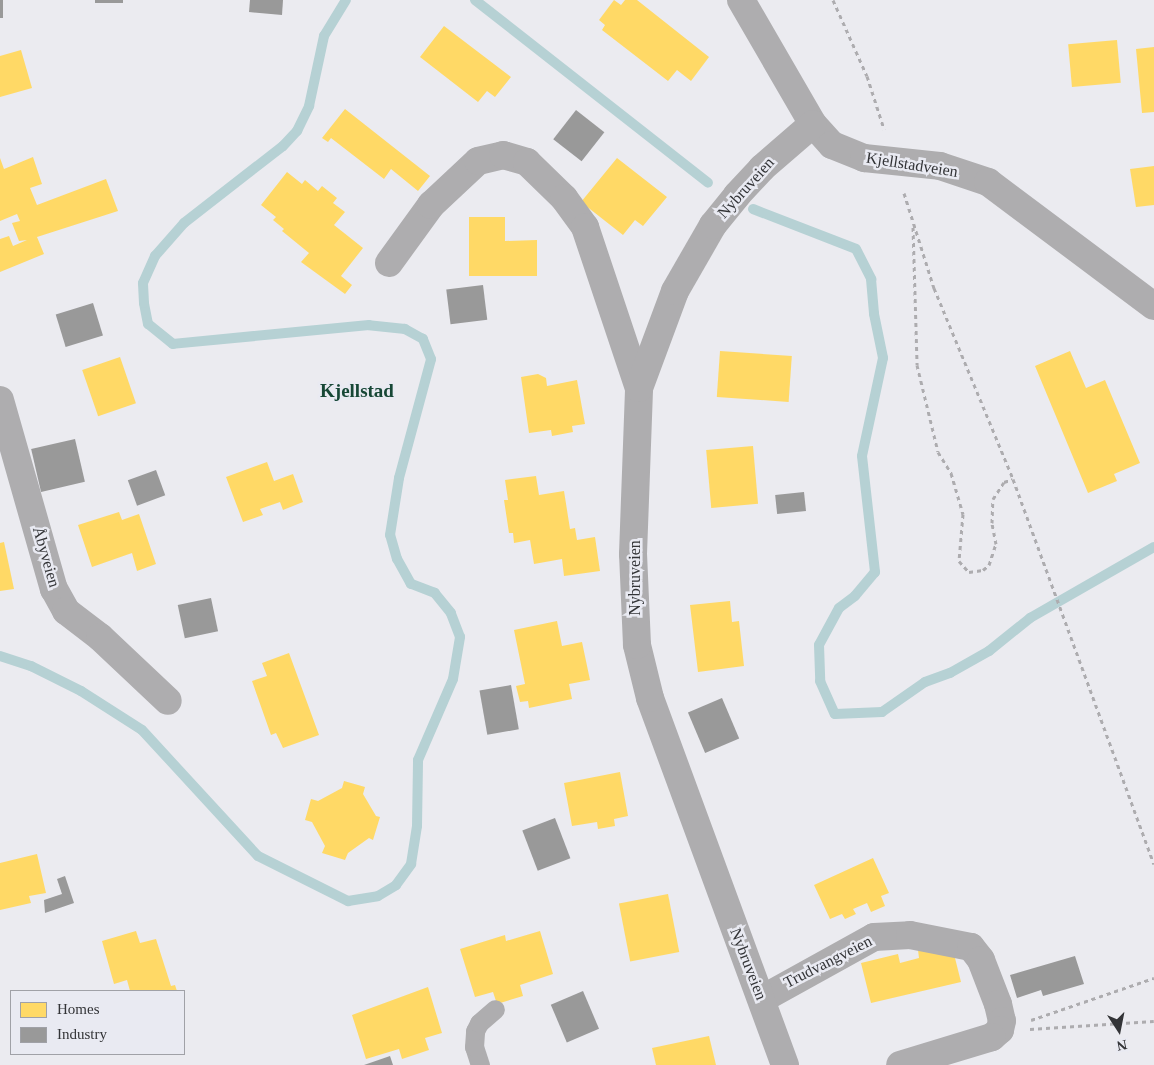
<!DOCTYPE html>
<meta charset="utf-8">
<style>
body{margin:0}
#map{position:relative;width:1154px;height:1065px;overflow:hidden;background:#ebebf0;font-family:Georgia,serif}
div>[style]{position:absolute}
.homes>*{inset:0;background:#ffd966;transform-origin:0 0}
.industry>*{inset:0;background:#999;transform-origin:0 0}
.stream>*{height:10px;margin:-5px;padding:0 5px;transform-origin:5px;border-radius:5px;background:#b6d1d4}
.path>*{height:3px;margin-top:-1.5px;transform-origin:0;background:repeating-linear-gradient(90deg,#adacaf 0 4px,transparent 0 8px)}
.lane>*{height:19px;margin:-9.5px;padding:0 9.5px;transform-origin:9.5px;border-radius:9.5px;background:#aeadaf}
.street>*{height:28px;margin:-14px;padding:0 14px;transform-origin:14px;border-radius:14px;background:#aeadaf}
span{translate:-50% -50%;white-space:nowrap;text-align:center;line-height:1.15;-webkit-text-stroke:5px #e9eaf2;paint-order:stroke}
.street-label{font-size:16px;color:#333437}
.quarter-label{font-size:19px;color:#174736;font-weight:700}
.legend{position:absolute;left:10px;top:990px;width:175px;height:65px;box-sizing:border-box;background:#e9eaf2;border:1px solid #a0a1a7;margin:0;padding:6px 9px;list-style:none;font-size:15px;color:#333437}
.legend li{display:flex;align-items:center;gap:10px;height:25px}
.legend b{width:25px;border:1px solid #a0a1a7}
.north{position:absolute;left:1094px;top:1005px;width:50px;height:50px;-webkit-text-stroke:4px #e9eaf2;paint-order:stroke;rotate:169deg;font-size:14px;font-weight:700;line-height:20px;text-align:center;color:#333437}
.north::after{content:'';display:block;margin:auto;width:18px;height:22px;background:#333437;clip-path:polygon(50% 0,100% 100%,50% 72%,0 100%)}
</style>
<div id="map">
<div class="homes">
<div style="clip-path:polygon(614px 0,621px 5px,625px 0,637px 0,709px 57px,691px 81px,677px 70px,668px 81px,602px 30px,605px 25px,599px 20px)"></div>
<div style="clip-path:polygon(444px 26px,511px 77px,495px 97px,487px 91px,478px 102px,420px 57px)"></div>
<div style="left:1117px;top:40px;width:43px;height:49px;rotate:85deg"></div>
<div style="clip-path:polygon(1154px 47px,1154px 112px,1142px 113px,1136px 49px)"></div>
<div style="clip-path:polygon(21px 50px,32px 88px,0 97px,0 56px)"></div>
<div style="clip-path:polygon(345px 109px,430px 176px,418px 191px,391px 169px,384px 179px,331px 138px,328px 142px,322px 138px)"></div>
<div style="clip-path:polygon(33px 157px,42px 184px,30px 188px,37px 205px,106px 179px,118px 211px,37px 237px,44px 254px,0 272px,0 239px,9px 236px,13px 246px,27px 240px,19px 241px,12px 223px,20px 221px,17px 214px,0 221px,0 158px,4px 169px)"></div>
<div style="clip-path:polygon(617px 158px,667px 197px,643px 226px,635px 220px,623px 235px,581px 202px)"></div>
<div style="clip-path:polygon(1154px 166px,1154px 205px,1136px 207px,1130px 169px)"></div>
<div style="clip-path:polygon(287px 172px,302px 184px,305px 180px,318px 191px,322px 186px,337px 198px,333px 203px,345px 212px,334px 225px,363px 248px,341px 276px,352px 285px,345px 294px,301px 262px,309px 253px,282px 231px,284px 229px,273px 220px,276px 217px,261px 205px)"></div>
<div style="clip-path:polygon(469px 217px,505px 217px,505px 241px,537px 240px,537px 276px,469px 276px)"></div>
<div style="left:720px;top:351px;width:72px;height:46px;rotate:4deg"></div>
<div style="clip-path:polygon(1070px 351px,1086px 388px,1105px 380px,1140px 463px,1114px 474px,1117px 481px,1088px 493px,1035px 366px)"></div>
<div style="left:120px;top:357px;width:49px;height:40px;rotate:71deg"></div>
<div style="clip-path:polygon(538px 374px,546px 378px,547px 386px,577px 380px,585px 424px,572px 426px,573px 432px,552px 436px,551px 430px,529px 433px,521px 377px)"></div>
<div style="left:753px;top:446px;width:58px;height:47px;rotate:85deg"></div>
<div style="clip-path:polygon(267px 462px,274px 481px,293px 474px,303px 502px,283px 510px,280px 502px,260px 509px,263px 515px,243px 522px,226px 477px)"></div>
<div style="clip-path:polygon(536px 476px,539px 495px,564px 491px,570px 529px,575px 528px,577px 540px,595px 537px,600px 571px,564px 576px,562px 559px,534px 564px,530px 540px,514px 543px,513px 533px,509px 533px,504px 500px,508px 500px,505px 480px)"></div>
<div style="clip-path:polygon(119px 512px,122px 520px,139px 514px,156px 564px,137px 571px,132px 553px,92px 567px,78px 525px)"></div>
<div style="clip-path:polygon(4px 542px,14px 589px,0 591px,0 543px)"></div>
<div style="clip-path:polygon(730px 601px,732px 622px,739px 621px,744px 666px,698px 672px,690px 605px)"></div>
<div style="clip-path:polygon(557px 621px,562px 646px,582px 642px,590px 680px,569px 684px,572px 699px,529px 708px,528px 701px,520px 702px,516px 686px,525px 684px,514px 630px)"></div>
<div style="clip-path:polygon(289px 653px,319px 735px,283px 748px,276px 733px,271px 735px,252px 681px,267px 676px,262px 663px)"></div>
<div style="clip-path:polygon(620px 772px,628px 816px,614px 819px,615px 826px,598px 829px,597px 822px,572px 826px,564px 783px)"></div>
<div style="clip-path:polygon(344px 781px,365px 787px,363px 794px,376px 816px,380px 817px,373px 840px,369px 838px,348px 853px,345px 860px,322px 853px,325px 846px,312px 822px,305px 820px,311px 799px,318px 801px,342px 788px)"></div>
<div style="clip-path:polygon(37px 854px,46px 893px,29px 896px,31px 903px,0 910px,0 863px)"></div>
<div style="clip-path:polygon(873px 858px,889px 893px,881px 896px,885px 906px,871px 912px,867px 903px,853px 909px,856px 914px,845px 919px,842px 914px,830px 919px,814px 885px)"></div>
<div style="left:668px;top:894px;width:59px;height:50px;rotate:79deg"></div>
<div style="clip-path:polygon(136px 931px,140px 943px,156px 939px,171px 986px,175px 985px,177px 991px,130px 991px,127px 980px,114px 984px,102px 941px)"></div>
<div style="clip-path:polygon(540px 931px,553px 974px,520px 985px,523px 996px,497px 1004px,493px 992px,475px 997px,460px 949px,505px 935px,506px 941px)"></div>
<div style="clip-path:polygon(933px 947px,935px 954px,953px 950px,961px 982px,871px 1003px,861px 963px,898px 954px,900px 963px,919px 958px,918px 950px)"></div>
<div style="clip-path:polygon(428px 987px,442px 1033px,425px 1038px,429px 1050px,402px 1059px,399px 1049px,366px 1059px,352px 1015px)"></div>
<div style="clip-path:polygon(709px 1036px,716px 1065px,656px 1065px,652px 1048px)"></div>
</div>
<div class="industry">
<div style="left:0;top:0;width:3px;height:18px"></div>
<div style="left:95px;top:0;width:28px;height:3px"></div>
<div style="clip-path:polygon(250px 0,283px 0,282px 15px,249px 12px)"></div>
<div style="left:576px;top:110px;width:36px;height:37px;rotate:38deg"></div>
<div style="left:483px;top:285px;width:35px;height:37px;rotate:83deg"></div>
<div style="left:93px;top:303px;width:34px;height:39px;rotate:73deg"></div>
<div style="left:75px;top:439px;width:44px;height:45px;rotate:77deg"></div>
<div style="left:156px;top:470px;width:27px;height:30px;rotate:70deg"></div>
<div style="left:804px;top:492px;width:19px;height:29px;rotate:84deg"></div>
<div style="left:211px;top:598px;width:34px;height:34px;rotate:78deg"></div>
<div style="left:511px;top:685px;width:45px;height:32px;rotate:80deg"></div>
<div style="left:722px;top:698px;width:44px;height:37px;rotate:67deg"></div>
<div style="left:555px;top:818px;width:43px;height:35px;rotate:69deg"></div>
<div style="clip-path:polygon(65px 876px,74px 903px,45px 913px,44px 900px,62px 894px,57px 879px)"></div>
<div style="clip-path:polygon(1075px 956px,1084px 984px,1043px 996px,1041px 990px,1017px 998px,1010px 975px)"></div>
<div style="left:583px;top:991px;width:41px;height:35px;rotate:67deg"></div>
<div style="clip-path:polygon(390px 1056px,393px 1065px,364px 1065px)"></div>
</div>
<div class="stream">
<div style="left:475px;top:0;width:296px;rotate:38.1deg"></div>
<div style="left:753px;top:209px;width:110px;rotate:21.2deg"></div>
<div style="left:856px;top:249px;width:34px;rotate:63deg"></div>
<div style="left:871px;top:279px;width:35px;rotate:85deg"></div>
<div style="left:874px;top:314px;width:45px;rotate:78.4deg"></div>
<div style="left:883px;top:358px;width:100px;rotate:102.1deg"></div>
<div style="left:862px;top:456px;width:117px;rotate:83.6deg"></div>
<div style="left:875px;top:572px;width:31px;rotate:130deg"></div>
<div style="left:855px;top:596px;width:20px;rotate:143deg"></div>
<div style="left:839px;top:608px;width:42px;rotate:118.4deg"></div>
<div style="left:819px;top:645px;width:36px;rotate:88deg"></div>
<div style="left:820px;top:681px;width:36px;rotate:66deg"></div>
<div style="left:835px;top:714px;width:47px;rotate:-2.4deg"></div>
<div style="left:882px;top:712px;width:52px;rotate:-34.9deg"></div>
<div style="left:925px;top:682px;width:27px;rotate:-20deg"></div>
<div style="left:950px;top:673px;width:45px;rotate:-29.4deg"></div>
<div style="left:989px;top:651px;width:53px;rotate:-38.8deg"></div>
<div style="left:1030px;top:618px;width:143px;rotate:-29.8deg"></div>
<div style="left:0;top:656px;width:33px;rotate:18deg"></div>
<div style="left:31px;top:666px;width:56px;rotate:26.6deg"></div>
<div style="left:81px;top:691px;width:72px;rotate:32.6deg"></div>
<div style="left:142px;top:730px;width:171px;rotate:47.4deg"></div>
<div style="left:258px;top:856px;width:101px;rotate:26.6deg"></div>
<div style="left:348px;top:901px;width:30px;rotate:-9deg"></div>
<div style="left:378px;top:896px;width:21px;rotate:-31deg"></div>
<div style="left:396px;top:885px;width:26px;rotate:-54deg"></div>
<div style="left:411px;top:864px;width:38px;rotate:-81deg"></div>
<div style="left:417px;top:826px;width:66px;rotate:-89.1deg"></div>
<div style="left:418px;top:760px;width:88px;rotate:-66.6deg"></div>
<div style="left:453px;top:679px;width:43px;rotate:-80.5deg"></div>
<div style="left:460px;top:637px;width:26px;rotate:-111deg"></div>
<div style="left:451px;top:613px;width:26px;rotate:-129deg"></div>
<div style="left:435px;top:593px;width:26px;rotate:-159deg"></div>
<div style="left:411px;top:584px;width:29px;rotate:-119deg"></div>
<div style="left:397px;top:559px;width:25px;rotate:-106deg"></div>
<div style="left:390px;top:535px;width:58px;rotate:-81deg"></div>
<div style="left:399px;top:478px;width:123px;rotate:-74.9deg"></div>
<div style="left:431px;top:359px;width:22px;rotate:-112deg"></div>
<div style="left:423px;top:339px;width:21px;rotate:-151deg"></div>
<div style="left:405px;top:329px;width:36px;rotate:-174deg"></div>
<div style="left:369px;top:325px;width:197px;rotate:174.5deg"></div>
<div style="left:173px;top:344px;width:32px;rotate:-141deg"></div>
<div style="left:148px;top:324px;width:21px;rotate:-101deg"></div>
<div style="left:144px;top:303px;width:20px;rotate:-93deg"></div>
<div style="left:143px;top:283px;width:30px;rotate:-66deg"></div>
<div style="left:155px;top:256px;width:44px;rotate:-48.7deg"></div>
<div style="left:184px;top:223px;width:125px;rotate:-37.9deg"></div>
<div style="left:283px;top:146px;width:21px;rotate:-47deg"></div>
<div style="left:297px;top:131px;width:28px;rotate:-64deg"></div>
<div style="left:309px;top:106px;width:72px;rotate:-77.9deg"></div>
<div style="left:324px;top:36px;width:42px;rotate:-58.6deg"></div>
</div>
<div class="path">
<div style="left:833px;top:0;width:83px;rotate:65.9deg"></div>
<div style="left:867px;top:76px;width:56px;rotate:72.2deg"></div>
<div style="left:904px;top:193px;width:100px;rotate:72.5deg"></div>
<div style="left:934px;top:288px;width:207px;rotate:67.5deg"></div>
<div style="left:1013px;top:479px;width:410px;rotate:69.9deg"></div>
<div style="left:913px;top:227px;width:138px;rotate:88.3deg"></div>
<div style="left:917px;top:365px;width:89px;rotate:76.4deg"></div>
<div style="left:938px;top:452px;width:25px;rotate:58deg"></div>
<div style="left:951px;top:473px;width:43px;rotate:73.7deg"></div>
<div style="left:963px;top:514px;width:47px;rotate:94.9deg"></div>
<div style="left:959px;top:561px;width:15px;rotate:48deg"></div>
<div style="left:969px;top:572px;width:14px;rotate:-8deg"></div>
<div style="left:983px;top:570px;width:8px;rotate:-40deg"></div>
<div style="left:989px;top:565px;width:22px;rotate:-72deg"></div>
<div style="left:996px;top:544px;width:21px;rotate:-101deg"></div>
<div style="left:992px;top:523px;width:24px;rotate:-88deg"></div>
<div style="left:993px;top:499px;width:20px;rotate:-57deg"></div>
<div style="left:1004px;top:482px;width:9px;rotate:-18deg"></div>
<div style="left:1031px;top:1020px;width:130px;rotate:-18.9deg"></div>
<div style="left:1030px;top:1029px;width:124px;rotate:-3.7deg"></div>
</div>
<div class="lane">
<div style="left:480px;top:1065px;width:19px;rotate:-108deg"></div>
<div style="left:474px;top:1047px;width:16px;rotate:-86deg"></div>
<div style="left:475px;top:1031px;width:9px;rotate:-63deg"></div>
<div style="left:479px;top:1023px;width:21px;rotate:-41deg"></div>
</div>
<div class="street">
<div style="left:741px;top:0;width:143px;rotate:59.9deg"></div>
<div style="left:813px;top:124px;width:28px;rotate:48deg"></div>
<div style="left:832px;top:145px;width:35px;rotate:22deg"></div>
<div style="left:864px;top:158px;width:76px;rotate:6deg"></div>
<div style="left:940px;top:166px;width:51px;rotate:18.4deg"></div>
<div style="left:988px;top:182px;width:207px;rotate:36.8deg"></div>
<div style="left:389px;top:263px;width:72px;rotate:-54.1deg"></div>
<div style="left:431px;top:205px;width:64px;rotate:-43.1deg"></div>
<div style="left:478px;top:161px;width:26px;rotate:-13deg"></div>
<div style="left:503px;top:155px;width:25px;rotate:16deg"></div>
<div style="left:527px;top:162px;width:52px;rotate:44.2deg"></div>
<div style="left:564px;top:198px;width:36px;rotate:54deg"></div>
<div style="left:585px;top:227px;width:170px;rotate:71.5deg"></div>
<div style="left:0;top:400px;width:197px;rotate:74.1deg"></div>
<div style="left:54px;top:589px;width:25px;rotate:61deg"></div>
<div style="left:66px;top:611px;width:43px;rotate:37.4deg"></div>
<div style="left:100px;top:637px;width:93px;rotate:43.3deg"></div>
<div style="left:762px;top:999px;width:128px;rotate:-29deg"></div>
<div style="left:874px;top:937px;width:36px;rotate:-3deg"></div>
<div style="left:910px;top:935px;width:62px;rotate:11.1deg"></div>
<div style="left:971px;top:947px;width:16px;rotate:52deg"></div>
<div style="left:981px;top:960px;width:47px;rotate:68.9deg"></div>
<div style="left:998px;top:1004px;width:17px;rotate:77deg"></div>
<div style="left:1002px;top:1021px;width:9px;rotate:103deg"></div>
<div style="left:1000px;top:1030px;width:11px;rotate:139deg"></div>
<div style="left:992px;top:1037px;width:96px;rotate:163.1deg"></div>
<div style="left:785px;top:1065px;width:391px;rotate:-110.2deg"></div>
<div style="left:650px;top:698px;width:55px;rotate:-103.8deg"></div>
<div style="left:637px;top:645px;width:91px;rotate:-92.5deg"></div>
<div style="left:633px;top:554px;width:166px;rotate:-87.9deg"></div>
<div style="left:639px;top:388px;width:103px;rotate:-69.6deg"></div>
<div style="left:675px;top:291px;width:76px;rotate:-60.1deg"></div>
<div style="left:713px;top:225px;width:38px;rotate:-51deg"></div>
<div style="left:737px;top:195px;width:37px;rotate:-47deg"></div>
<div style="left:762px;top:168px;width:67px;rotate:-40.8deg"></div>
</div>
<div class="street-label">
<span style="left:912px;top:165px;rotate:9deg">Kjellstadveien</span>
<span style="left:746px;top:188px;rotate:-48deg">Nybruveien</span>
<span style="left:46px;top:557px;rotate:74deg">Åbyveien</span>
<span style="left:635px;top:578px;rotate:-90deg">Nybruveien</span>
<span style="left:828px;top:962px;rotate:-27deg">Trudvangveien</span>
<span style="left:748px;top:964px;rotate:69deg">Nybruveien</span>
</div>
<div class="quarter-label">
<span style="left:357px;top:391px">Kjellstad</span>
</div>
<ul class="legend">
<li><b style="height:14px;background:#ffd966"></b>Homes</li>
<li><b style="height:14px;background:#999"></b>Industry</li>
</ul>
<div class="north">N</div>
</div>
